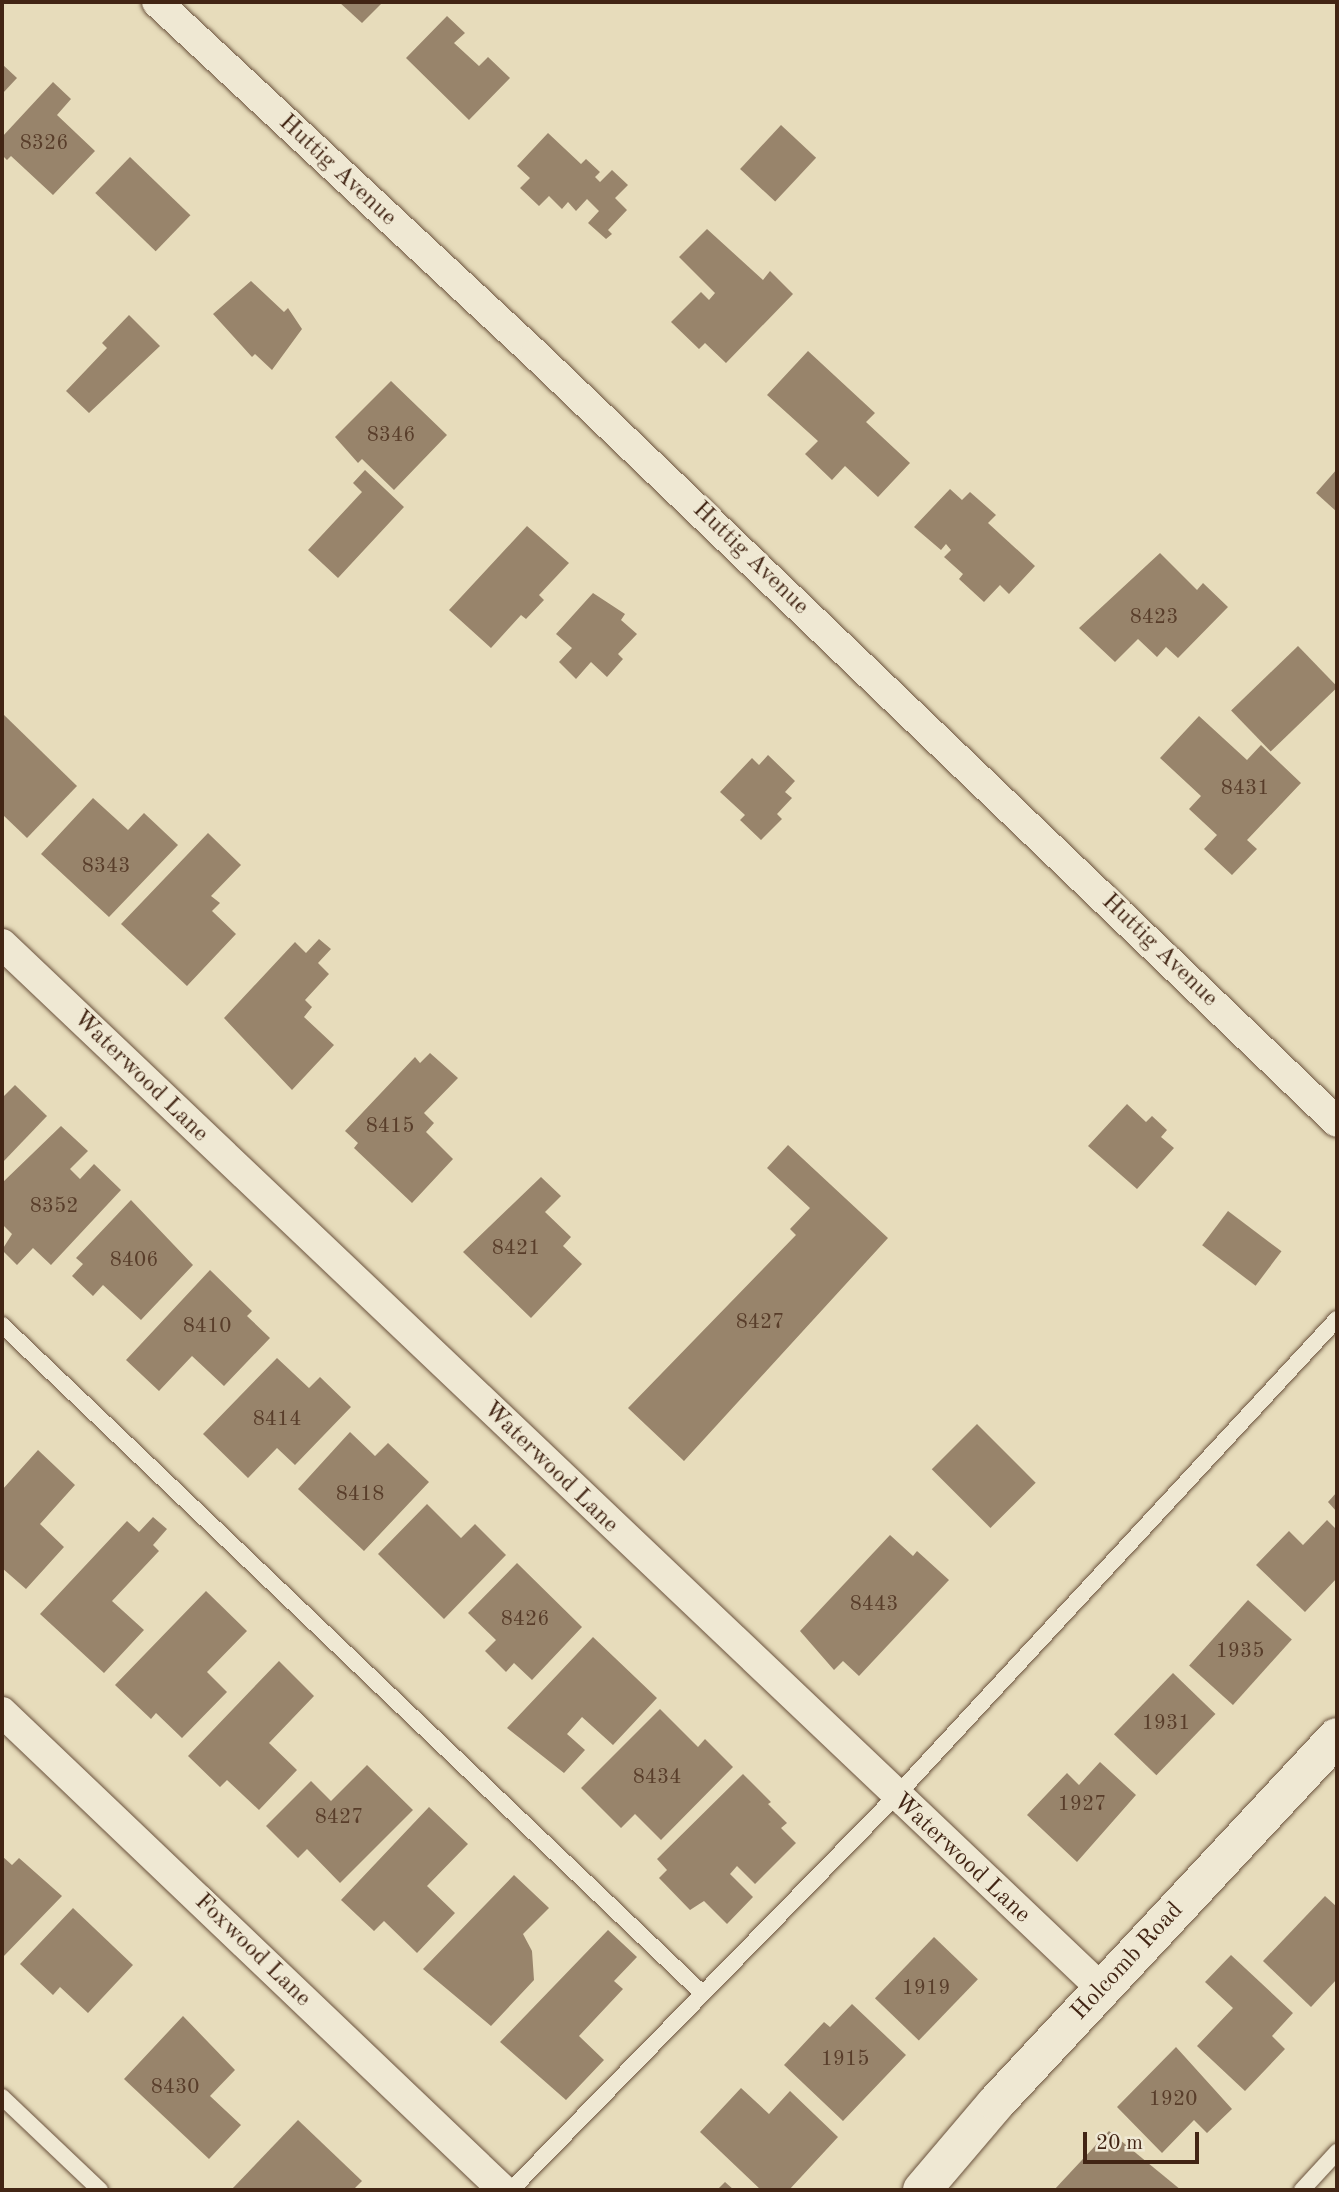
<!DOCTYPE html>
<style>
body{margin:0}
#map{position:relative;width:1339px;height:2192px;overflow:hidden;background:#e7dcbb;font-family:"Old Standard TT",serif}
div>[style]{position:absolute}
.building>*{inset:0;background:#98846b;transform-origin:0 0}
.roads{filter:drop-shadow(0 0 2px #6b533e) drop-shadow(0 0 2px #6b533e)}
.service>*{height:16px;margin:-8px;padding:0 8px;transform-origin:8px;border-radius:8px;background:#efe8d3}
.minor>*{height:30px;margin:-15px;padding:0 15px;transform-origin:15px;border-radius:15px;background:#efe8d3}
.tertiary>*{height:38px;margin:-19px;padding:0 19px;transform-origin:19px;border-radius:19px;background:#efe8d3}
span{translate:-50% -50%;white-space:nowrap;text-align:center;line-height:1.15;-webkit-text-stroke:6px #efe8d3;paint-order:stroke}
.number-label{font-size:21px;color:#583d2a}
.number-label span{-webkit-text-stroke-width:0}
.street-label{font-size:24px;color:#422514}
.frame{position:absolute;inset:0;border:4px solid #422514;pointer-events:none}
.scale{position:absolute;left:1083px;top:2132px;width:116px;height:32px;box-sizing:border-box;border:4px solid #422514;border-top:0;padding-left:9px;font-size:21px;line-height:24px;white-space:nowrap;color:#422514;-webkit-text-stroke:5px #efe8d3;paint-order:stroke}
</style>
<div id="map">
<div class="building">
<div style="clip-path:polygon(339px 2px,383px 2px,362px 23px)"></div>
<div style="clip-path:polygon(447px 16px,465px 33px,454px 43px,479px 66px,488px 57px,510px 78px,469px 120px,406px 58px)"></div>
<div style="clip-path:polygon(2px 64px,17px 78px,2px 94px)"></div>
<div style="clip-path:polygon(53px 82px,71px 99px,57px 115px,95px 151px,53px 195px,11px 156px,7px 160px,2px 155px,2px 137px)"></div>
<div style="left:781px;top:125px;width:48px;height:60px;rotate:43deg"></div>
<div style="clip-path:polygon(548px 133px,581px 164px,586px 159px,600px 172px,595px 177px,600px 182px,612px 170px,628px 185px,615px 198px,627px 210px,608px 230px,612px 234px,606px 239px,588px 223px,599px 211px,587px 199px,576px 211px,568px 202px,562px 209px,549px 196px,539px 206px,520px 188px,530px 178px,517px 166px)"></div>
<div style="left:130px;top:157px;width:84px;height:50px;rotate:44deg"></div>
<div style="clip-path:polygon(707px 229px,763px 280px,770px 271px,793px 294px,726px 363px,705px 343px,699px 349px,671px 322px,701px 292px,709px 300px,715px 293px,679px 257px)"></div>
<div style="clip-path:polygon(251px 281px,284px 312px,288px 308px,302px 329px,272px 370px,255px 354px,252px 357px,213px 314px)"></div>
<div style="clip-path:polygon(129px 315px,160px 346px,89px 413px,66px 391px,107px 348px,102px 343px)"></div>
<div style="clip-path:polygon(808px 351px,875px 413px,866px 422px,910px 463px,878px 497px,845px 466px,832px 480px,805px 454px,818px 441px,767px 395px)"></div>
<div style="clip-path:polygon(391px 381px,447px 435px,394px 490px,362px 459px,358px 463px,335px 437px)"></div>
<div style="clip-path:polygon(1337px 469px,1337px 512px,1316px 493px)"></div>
<div style="clip-path:polygon(365px 470px,404px 507px,338px 578px,308px 550px,362px 492px,353px 483px)"></div>
<div style="clip-path:polygon(950px 489px,962px 500px,970px 492px,996px 515px,988px 523px,1035px 566px,1009px 594px,1000px 585px,984px 602px,959px 579px,963px 574px,944px 557px,951px 550px,946px 544px,941px 550px,914px 527px)"></div>
<div style="clip-path:polygon(527px 526px,569px 563px,539px 595px,544px 600px,526px 619px,521px 615px,491px 648px,449px 610px)"></div>
<div style="clip-path:polygon(1160px 553px,1197px 590px,1203px 583px,1228px 607px,1178px 658px,1166px 647px,1157px 657px,1138px 639px,1115px 662px,1079px 628px)"></div>
<div style="clip-path:polygon(593px 593px,625px 614px,621px 620px,637px 634px,618px 654px,623px 659px,607px 677px,591px 662px,576px 679px,559px 662px,572px 648px,556px 634px)"></div>
<div style="left:1298px;top:646px;width:57px;height:93px;rotate:46deg"></div>
<div style="clip-path:polygon(2px 713px,77px 786px,27px 838px,2px 814px)"></div>
<div style="clip-path:polygon(1199px 716px,1247px 760px,1261px 745px,1301px 783px,1247px 840px,1257px 849px,1232px 875px,1204px 849px,1217px 835px,1189px 809px,1201px 796px,1160px 758px)"></div>
<div style="clip-path:polygon(768px 755px,795px 781px,785px 792px,792px 798px,777px 814px,782px 819px,761px 840px,740px 820px,745px 815px,720px 792px,752px 758px,759px 765px)"></div>
<div style="clip-path:polygon(93px 798px,128px 830px,144px 813px,178px 845px,109px 917px,41px 854px)"></div>
<div style="clip-path:polygon(208px 833px,241px 865px,211px 896px,220px 903px,212px 911px,236px 934px,187px 986px,121px 924px)"></div>
<div style="clip-path:polygon(319px 939px,331px 949px,318px 963px,329px 974px,305px 1000px,312px 1007px,304px 1017px,334px 1045px,292px 1090px,224px 1018px,295px 942px,306px 953px)"></div>
<div style="clip-path:polygon(430px 1053px,458px 1078px,424px 1113px,434px 1123px,426px 1132px,453px 1159px,412px 1203px,354px 1148px,358px 1143px,345px 1131px,415px 1057px,420px 1063px)"></div>
<div style="clip-path:polygon(15px 1085px,47px 1116px,2px 1163px,2px 1098px)"></div>
<div style="clip-path:polygon(1127px 1104px,1146px 1122px,1152px 1116px,1167px 1130px,1161px 1137px,1174px 1148px,1137px 1189px,1088px 1146px)"></div>
<div style="clip-path:polygon(61px 1126px,88px 1151px,70px 1169px,80px 1179px,94px 1164px,121px 1190px,51px 1265px,33px 1248px,17px 1265px,2px 1250px,12px 1234px,2px 1224px,2px 1183px)"></div>
<div style="clip-path:polygon(788px 1145px,888px 1238px,684px 1461px,628px 1408px,796px 1235px,790px 1229px,810px 1208px,767px 1168px)"></div>
<div style="clip-path:polygon(541px 1177px,561px 1196px,545px 1212px,571px 1237px,563px 1246px,582px 1264px,531px 1318px,463px 1252px)"></div>
<div style="clip-path:polygon(131px 1200px,193px 1265px,141px 1320px,103px 1285px,93px 1296px,72px 1276px,83px 1264px,76px 1258px)"></div>
<div style="left:1228px;top:1211px;width:67px;height:43px;rotate:37deg"></div>
<div style="clip-path:polygon(210px 1270px,252px 1311px,247px 1316px,270px 1338px,224px 1386px,192px 1356px,159px 1391px,126px 1360px)"></div>
<div style="clip-path:polygon(277px 1358px,309px 1388px,320px 1377px,351px 1407px,295px 1465px,277px 1448px,248px 1478px,203px 1434px)"></div>
<div style="left:977px;top:1424px;width:83px;height:64px;rotate:45deg"></div>
<div style="clip-path:polygon(350px 1432px,375px 1456px,388px 1443px,429px 1482px,364px 1551px,298px 1489px)"></div>
<div style="clip-path:polygon(38px 1450px,75px 1485px,40px 1524px,64px 1547px,26px 1589px,2px 1568px,2px 1490px)"></div>
<div style="clip-path:polygon(1337px 1492px,1337px 1512px,1328px 1502px)"></div>
<div style="clip-path:polygon(427px 1504px,461px 1538px,475px 1524px,506px 1555px,444px 1619px,378px 1554px)"></div>
<div style="clip-path:polygon(153px 1517px,167px 1529px,153px 1545px,159px 1551px,112px 1601px,144px 1630px,104px 1673px,40px 1614px,127px 1521px,139px 1532px)"></div>
<div style="clip-path:polygon(1327px 1520px,1337px 1530px,1337px 1578px,1305px 1612px,1256px 1565px,1289px 1531px,1303px 1545px)"></div>
<div style="clip-path:polygon(890px 1535px,913px 1556px,917px 1551px,949px 1580px,859px 1676px,843px 1661px,834px 1670px,800px 1631px)"></div>
<div style="clip-path:polygon(517px 1563px,582px 1627px,532px 1680px,514px 1663px,506px 1672px,485px 1651px,496px 1640px,468px 1613px)"></div>
<div style="clip-path:polygon(206px 1591px,247px 1631px,207px 1672px,227px 1692px,182px 1738px,156px 1713px,151px 1719px,115px 1685px)"></div>
<div style="left:1248px;top:1600px;width:59px;height:88px;rotate:42deg"></div>
<div style="clip-path:polygon(593px 1637px,657px 1698px,613px 1745px,582px 1717px,567px 1734px,585px 1750px,564px 1773px,507px 1728px)"></div>
<div style="clip-path:polygon(279px 1661px,314px 1696px,269px 1743px,297px 1770px,259px 1810px,227px 1780px,220px 1787px,188px 1756px)"></div>
<div style="left:1173px;top:1673px;width:59px;height:85px;rotate:44deg"></div>
<div style="clip-path:polygon(660px 1709px,698px 1747px,705px 1739px,733px 1767px,661px 1840px,635px 1814px,621px 1828px,581px 1788px)"></div>
<div style="clip-path:polygon(1100px 1762px,1136px 1795px,1077px 1862px,1027px 1815px,1067px 1773px,1079px 1785px)"></div>
<div style="clip-path:polygon(367px 1765px,413px 1810px,340px 1883px,307px 1849px,298px 1858px,266px 1826px,311px 1781px,331px 1801px)"></div>
<div style="clip-path:polygon(743px 1774px,771px 1802px,768px 1804px,787px 1823px,781px 1828px,796px 1843px,755px 1884px,737px 1866px,730px 1874px,753px 1897px,727px 1924px,704px 1901px,690px 1910px,659px 1878px,667px 1870px,657px 1859px)"></div>
<div style="clip-path:polygon(429px 1807px,468px 1844px,427px 1886px,455px 1913px,417px 1953px,384px 1921px,374px 1931px,341px 1900px)"></div>
<div style="clip-path:polygon(2px 1856px,12px 1865px,19px 1858px,62px 1896px,2px 1958px)"></div>
<div style="clip-path:polygon(514px 1875px,549px 1908px,523px 1934px,532px 1951px,534px 1980px,491px 2026px,423px 1969px)"></div>
<div style="clip-path:polygon(1325px 1896px,1337px 1907px,1337px 1979px,1311px 2007px,1263px 1961px)"></div>
<div style="clip-path:polygon(73px 1908px,133px 1965px,88px 2013px,60px 1987px,53px 1995px,20px 1964px)"></div>
<div style="clip-path:polygon(608px 1930px,637px 1957px,614px 1981px,623px 1989px,579px 2036px,604px 2060px,566px 2100px,500px 2042px)"></div>
<div style="left:934px;top:1937px;width:61px;height:85px;rotate:44deg"></div>
<div style="clip-path:polygon(1231px 1955px,1293px 2013px,1272px 2036px,1285px 2049px,1245px 2091px,1197px 2046px,1233px 2008px,1205px 1982px)"></div>
<div style="clip-path:polygon(852px 2004px,906px 2055px,843px 2121px,784px 2065px,824px 2022px,830px 2027px)"></div>
<div style="clip-path:polygon(183px 2016px,235px 2070px,210px 2096px,241px 2125px,209px 2159px,124px 2079px)"></div>
<div style="clip-path:polygon(1176px 2047px,1232px 2109px,1207px 2133px,1194px 2120px,1162px 2153px,1117px 2107px)"></div>
<div style="clip-path:polygon(741px 2088px,769px 2114px,790px 2091px,838px 2137px,789px 2190px,761px 2190px,700px 2132px)"></div>
<div style="clip-path:polygon(298px 2120px,362px 2181px,353px 2190px,231px 2190px)"></div>
<div style="clip-path:polygon(1109px 2131px,1181px 2190px,1054px 2190px)"></div>
<div style="clip-path:polygon(725px 2182px,734px 2190px,717px 2190px)"></div>
</div>
<div class="roads">
<div class="service">
<div style="left:2px;top:1325px;width:966px;rotate:43.66deg"></div>
<div style="left:2px;top:2097px;width:135px;rotate:43.5deg"></div>
<div style="left:511px;top:2190px;width:549px;rotate:-45.66deg"></div>
<div style="left:895px;top:1797px;width:651px;rotate:-47.24deg"></div>
<div style="left:1302px;top:2190px;width:52px;rotate:-47.4deg"></div>
</div>
<div class="minor">
<div style="left:157px;top:2px;width:517px;rotate:42.96deg"></div>
<div style="left:535px;top:354px;width:1110px;rotate:43.76deg"></div>
<div style="left:2px;top:944px;width:1517px;rotate:43.53deg"></div>
<div style="left:2px;top:1712px;width:692px;rotate:43.65deg"></div>
</div>
<div class="tertiary">
<div style="left:922px;top:2190px;width:114px;rotate:-49.6deg"></div>
<div style="left:996px;top:2103px;width:500px;rotate:-47.03deg"></div>
</div>
</div>
<div class="number-label">
<span style="left:44px;top:144px">8326</span>
<span style="left:391px;top:436px">8346</span>
<span style="left:1154px;top:618px">8423</span>
<span style="left:1245px;top:789px">8431</span>
<span style="left:106px;top:867px">8343</span>
<span style="left:390px;top:1127px">8415</span>
<span style="left:54px;top:1207px">8352</span>
<span style="left:516px;top:1249px">8421</span>
<span style="left:134px;top:1261px">8406</span>
<span style="left:760px;top:1323px">8427</span>
<span style="left:207px;top:1327px">8410</span>
<span style="left:277px;top:1420px">8414</span>
<span style="left:360px;top:1495px">8418</span>
<span style="left:874px;top:1605px">8443</span>
<span style="left:525px;top:1620px">8426</span>
<span style="left:1240px;top:1652px">1935</span>
<span style="left:1166px;top:1724px">1931</span>
<span style="left:657px;top:1778px">8434</span>
<span style="left:1082px;top:1805px">1927</span>
<span style="left:339px;top:1818px">8427</span>
<span style="left:926px;top:1989px">1919</span>
<span style="left:845px;top:2060px">1915</span>
<span style="left:175px;top:2088px">8430</span>
<span style="left:1173px;top:2100px">1920</span>
</div>
<div class="street-label">
<span style="left:337px;top:171px;rotate:43deg">Huttig Avenue</span>
<span style="left:750px;top:559px;rotate:44deg">Huttig Avenue</span>
<span style="left:1159px;top:951px;rotate:44deg">Huttig Avenue</span>
<span style="left:140px;top:1077px;rotate:44deg">Waterwood Lane</span>
<span style="left:550px;top:1468px;rotate:44deg">Waterwood Lane</span>
<span style="left:961px;top:1859px;rotate:43deg">Waterwood Lane</span>
<span style="left:252px;top:1951px;rotate:44deg">Foxwood Lane</span>
<span style="left:1128px;top:1962px;rotate:-47deg">Holcomb Road</span>
</div>
<div class="frame"></div>
<div class="scale">20 m</div>
</div>
